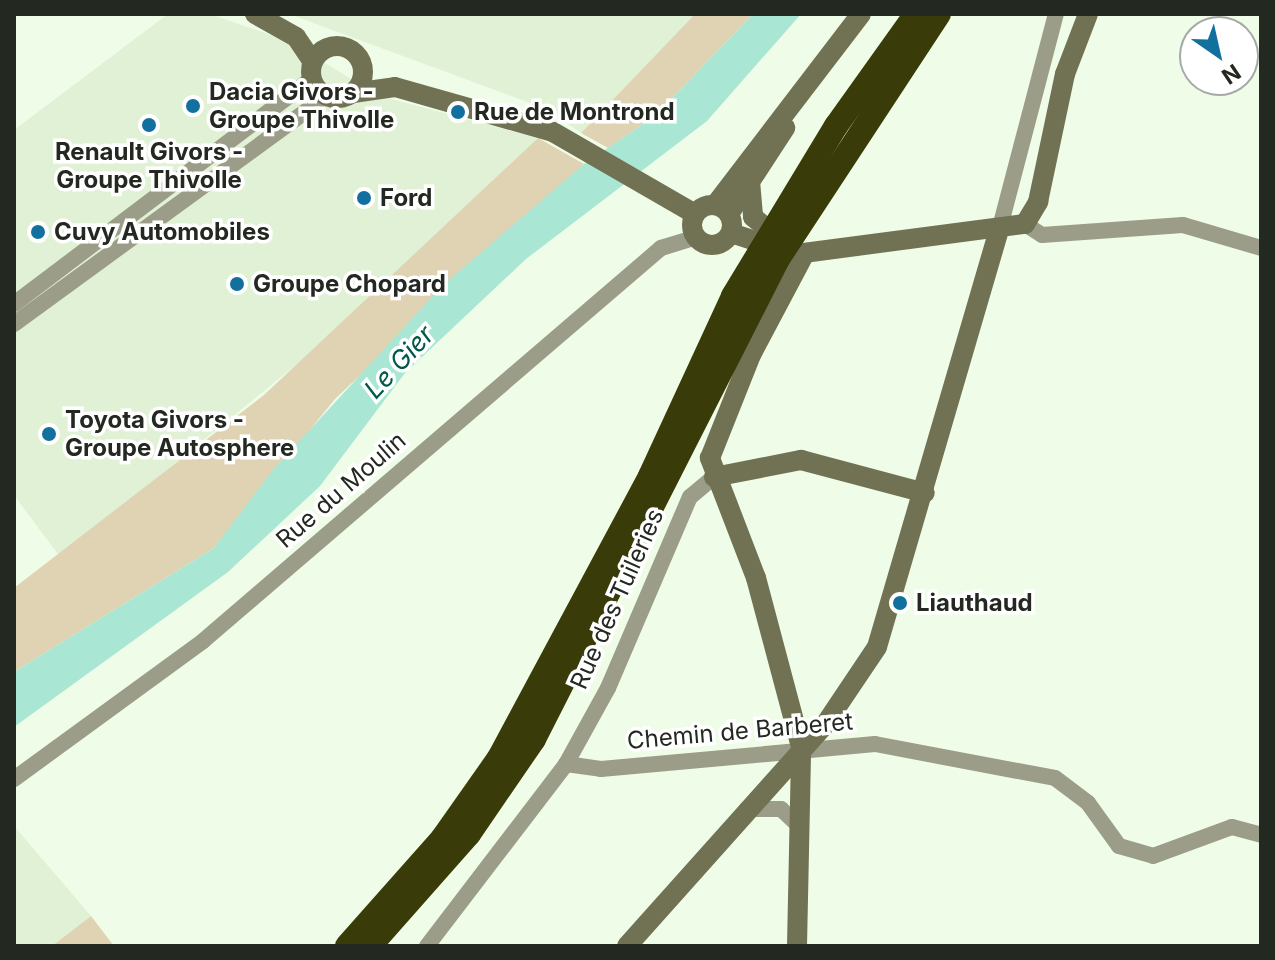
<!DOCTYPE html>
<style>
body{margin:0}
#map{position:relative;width:1275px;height:960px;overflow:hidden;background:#effce7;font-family:Inter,sans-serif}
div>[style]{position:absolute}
.built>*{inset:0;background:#e1f1d5}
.green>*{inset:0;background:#dfd3b4}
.water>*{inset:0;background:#a9e7d4}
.street>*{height:16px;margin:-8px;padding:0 8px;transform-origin:8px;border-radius:8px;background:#9b9d88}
.secondary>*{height:20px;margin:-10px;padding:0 10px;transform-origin:10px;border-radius:10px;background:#707253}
.secondary>.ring{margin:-10px;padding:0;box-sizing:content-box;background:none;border:20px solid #707253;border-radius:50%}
.highway>*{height:24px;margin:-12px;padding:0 12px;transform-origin:12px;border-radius:12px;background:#393b09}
.dots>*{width:22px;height:22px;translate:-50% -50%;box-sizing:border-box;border:4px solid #fff;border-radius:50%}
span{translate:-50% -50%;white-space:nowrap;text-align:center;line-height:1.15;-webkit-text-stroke:7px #fff;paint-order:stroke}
.poi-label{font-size:24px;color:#232820;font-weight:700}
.left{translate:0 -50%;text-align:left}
.street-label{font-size:24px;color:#232820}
.water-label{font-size:26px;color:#025949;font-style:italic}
.frame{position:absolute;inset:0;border:16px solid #232820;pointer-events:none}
.north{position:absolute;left:1179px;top:16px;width:80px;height:80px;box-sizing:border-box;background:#fff;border:2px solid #a7a9a6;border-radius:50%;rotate:146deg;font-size:22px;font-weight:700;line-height:32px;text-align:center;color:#232820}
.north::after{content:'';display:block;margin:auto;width:28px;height:36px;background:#12709f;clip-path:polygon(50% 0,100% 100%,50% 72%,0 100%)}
</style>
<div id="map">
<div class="built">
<div style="clip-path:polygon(168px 14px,210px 14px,288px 41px,380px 96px,538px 138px,340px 329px,60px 557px,14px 495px,14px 130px)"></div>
<div style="clip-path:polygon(289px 14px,695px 14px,581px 133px,547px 109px)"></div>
<div style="clip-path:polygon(14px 826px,91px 916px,52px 946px,14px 946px)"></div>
</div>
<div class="green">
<div style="clip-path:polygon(695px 14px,753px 14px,655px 116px,608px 148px,581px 133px)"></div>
<div style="clip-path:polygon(538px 138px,584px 164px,335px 399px,214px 548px,14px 672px,14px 588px,264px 395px)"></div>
<div style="clip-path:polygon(91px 916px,114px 946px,52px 946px)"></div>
</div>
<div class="water">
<div style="clip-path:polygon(753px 14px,801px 14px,707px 121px,526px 259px,405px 373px,320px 486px,228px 572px,14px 727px,14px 672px,214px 548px,272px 471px,442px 286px,584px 164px,655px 116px)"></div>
</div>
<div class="street">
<div style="left:1025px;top:224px;width:20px;rotate:33deg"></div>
<div style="left:1042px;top:235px;width:141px;rotate:-4.1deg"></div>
<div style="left:1183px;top:225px;width:81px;rotate:16.4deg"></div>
<div style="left:999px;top:231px;width:224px;rotate:-75.3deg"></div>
<div style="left:14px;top:304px;width:373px;rotate:-37.1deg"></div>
<div style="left:14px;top:324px;width:387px;rotate:-36.1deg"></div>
<div style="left:566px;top:764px;width:35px;rotate:8deg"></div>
<div style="left:601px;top:769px;width:275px;rotate:-5.2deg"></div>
<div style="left:875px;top:744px;width:183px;rotate:10.7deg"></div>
<div style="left:1055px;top:778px;width:41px;rotate:37.1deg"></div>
<div style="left:1088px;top:803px;width:53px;rotate:54.2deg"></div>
<div style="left:1119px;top:846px;width:35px;rotate:16deg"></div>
<div style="left:1153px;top:856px;width:84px;rotate:-20.2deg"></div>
<div style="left:1232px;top:827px;width:30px;rotate:15deg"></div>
<div style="left:14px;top:779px;width:234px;rotate:-36.1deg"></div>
<div style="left:203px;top:641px;width:604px;rotate:-40.63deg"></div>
<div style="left:661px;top:248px;width:37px;rotate:-17deg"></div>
<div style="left:747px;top:809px;width:34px"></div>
<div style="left:781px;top:809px;width:25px;rotate:43deg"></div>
<div style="left:427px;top:946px;width:229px;rotate:-52.6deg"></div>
<div style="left:566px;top:764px;width:87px;rotate:-61.1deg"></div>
<div style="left:608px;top:688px;width:208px;rotate:-66.8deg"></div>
<div style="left:690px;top:497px;width:31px;rotate:-40deg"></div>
</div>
<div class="secondary">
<div style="left:255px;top:14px;width:47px;rotate:29.3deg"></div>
<div style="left:296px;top:37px;width:30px;rotate:56deg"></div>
<div class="ring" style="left:311px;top:46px;width:32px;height:32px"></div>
<div style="left:353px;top:93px;width:42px;rotate:-8.1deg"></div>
<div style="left:395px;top:87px;width:164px;rotate:15.9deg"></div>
<div style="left:553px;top:132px;width:164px;rotate:30deg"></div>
<div style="left:750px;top:181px;width:36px;rotate:85deg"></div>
<div style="left:753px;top:217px;width:40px;rotate:39deg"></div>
<div class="ring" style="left:692px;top:205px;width:20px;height:20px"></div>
<div style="left:715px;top:205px;width:240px;rotate:-52.6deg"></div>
<div style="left:729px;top:214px;width:103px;rotate:-56.9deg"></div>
<div style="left:731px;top:233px;width:68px;rotate:17.9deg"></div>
<div style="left:796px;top:254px;width:231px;rotate:-7.5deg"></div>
<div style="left:1025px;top:224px;width:26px;rotate:-59deg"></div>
<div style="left:1038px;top:202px;width:131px;rotate:-78.1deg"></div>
<div style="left:1065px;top:74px;width:64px;rotate:-69deg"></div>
<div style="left:714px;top:477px;width:89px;rotate:-11.1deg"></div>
<div style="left:801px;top:460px;width:128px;rotate:14.9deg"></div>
<div style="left:627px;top:946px;width:295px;rotate:-48.2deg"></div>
<div style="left:824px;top:726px;width:95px;rotate:-56.1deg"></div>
<div style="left:877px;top:647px;width:434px;rotate:-73.7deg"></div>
<div style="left:797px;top:946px;width:199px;rotate:-88.8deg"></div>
<div style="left:801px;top:747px;width:175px;rotate:-104.9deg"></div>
<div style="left:756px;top:578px;width:129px;rotate:-111deg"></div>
<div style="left:710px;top:458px;width:111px;rotate:-68.3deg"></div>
<div style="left:751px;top:355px;width:115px;rotate:-62.1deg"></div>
</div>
<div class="highway">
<div style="left:347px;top:946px;width:143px;rotate:-48.4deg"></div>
<div style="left:442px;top:839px;width:99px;rotate:-54.9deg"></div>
<div style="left:499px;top:758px;width:320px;rotate:-61.8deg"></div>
<div style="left:650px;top:476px;width:198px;rotate:-65.2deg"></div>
<div style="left:733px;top:296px;width:199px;rotate:-58.8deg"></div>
<div style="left:836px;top:126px;width:138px;rotate:-54.5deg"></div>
<div style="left:370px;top:946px;width:149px;rotate:-48.5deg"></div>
<div style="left:469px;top:834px;width:115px;rotate:-55.6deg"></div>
<div style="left:534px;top:739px;width:538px;rotate:-63.05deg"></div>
<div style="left:778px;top:259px;width:293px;rotate:-56.7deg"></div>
</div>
<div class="dots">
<div style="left:193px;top:106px;background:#12709f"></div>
<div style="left:458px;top:112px;background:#12709f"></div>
<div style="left:149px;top:125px;background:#12709f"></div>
<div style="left:364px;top:198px;background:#12709f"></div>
<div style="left:38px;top:232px;background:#12709f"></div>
<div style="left:237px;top:284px;background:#12709f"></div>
<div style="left:49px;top:434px;background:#12709f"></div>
<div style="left:900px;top:603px;background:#12709f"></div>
</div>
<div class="poi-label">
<span class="left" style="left:209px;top:106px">Dacia Givors -<br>Groupe Thivolle</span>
<span class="left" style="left:474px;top:112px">Rue de Montrond</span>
<span style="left:149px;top:166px">Renault Givors -<br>Groupe Thivolle</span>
<span class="left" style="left:380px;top:198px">Ford</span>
<span class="left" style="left:54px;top:232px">Cuvy Automobiles</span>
<span class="left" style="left:253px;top:284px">Groupe Chopard</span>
<span class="left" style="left:65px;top:434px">Toyota Givors -<br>Groupe Autosphere</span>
<span class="left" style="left:916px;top:603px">Liauthaud</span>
</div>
<div class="street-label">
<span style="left:341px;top:490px;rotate:-41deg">Rue du Moulin</span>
<span style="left:617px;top:599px;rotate:-66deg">Rue des Tuileries</span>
<span style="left:740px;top:731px;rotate:-5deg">Chemin de Barberet</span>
</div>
<div class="water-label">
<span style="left:399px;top:362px;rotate:-47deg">Le Gier</span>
</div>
<div class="frame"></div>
<div class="north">N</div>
</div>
